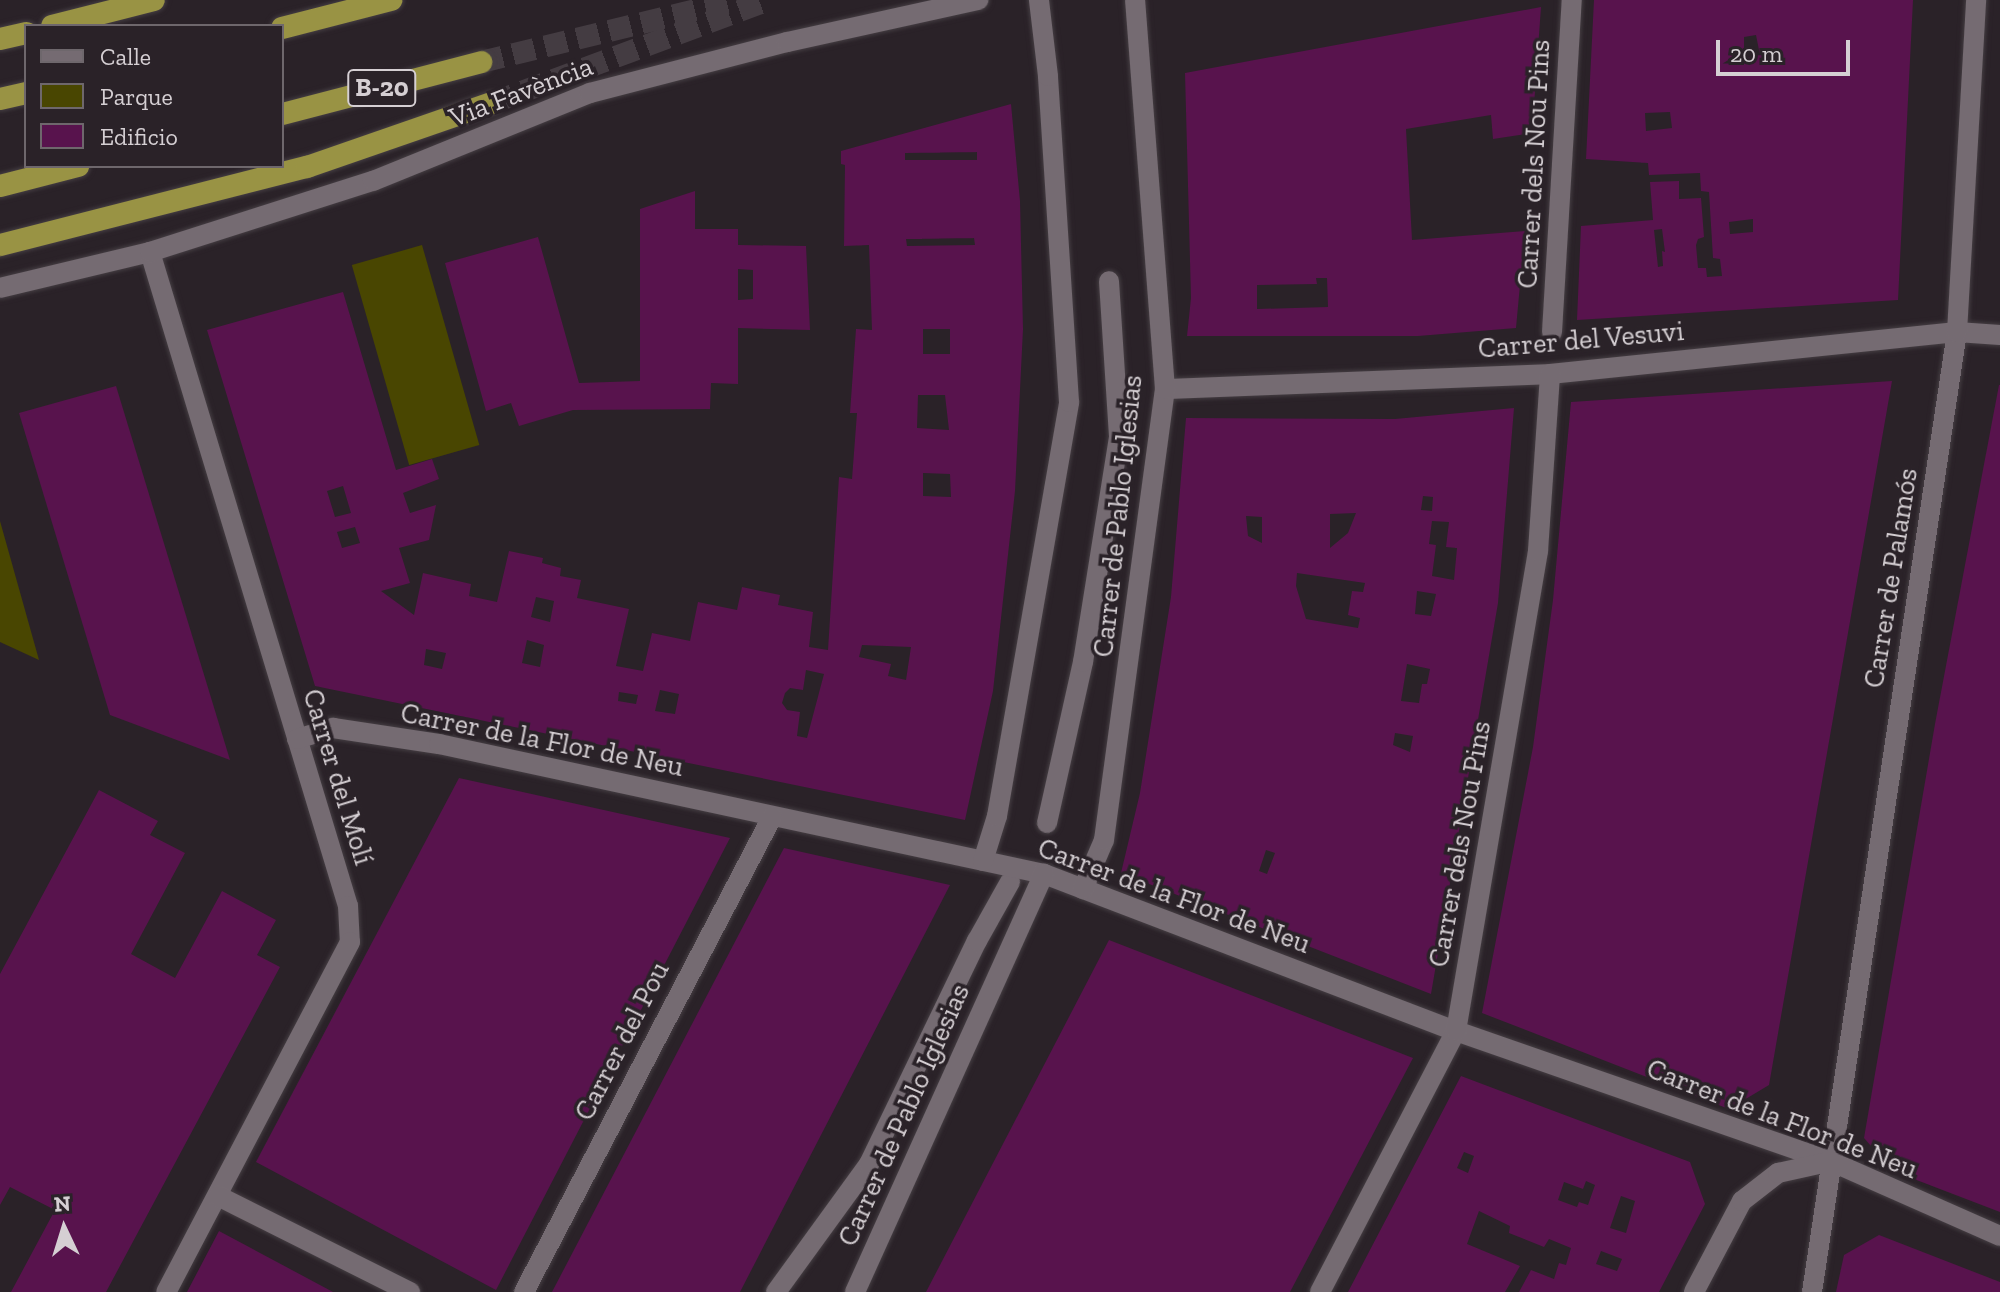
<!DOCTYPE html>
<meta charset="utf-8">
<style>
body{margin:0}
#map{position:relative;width:2000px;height:1292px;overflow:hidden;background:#2a2228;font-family:"Zilla Slab",serif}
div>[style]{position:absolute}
.green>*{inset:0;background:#494601;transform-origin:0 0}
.building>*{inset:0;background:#58134d}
.trunk-tunnel>*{height:22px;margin-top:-11px;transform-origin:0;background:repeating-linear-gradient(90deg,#443c42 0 22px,transparent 0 33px)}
.roads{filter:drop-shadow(0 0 2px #453e43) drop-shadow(0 0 2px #453e43)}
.pedestrian>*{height:20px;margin:-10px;padding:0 10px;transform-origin:10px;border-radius:10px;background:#756b72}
.minor>*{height:20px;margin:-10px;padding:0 10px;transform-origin:10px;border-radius:10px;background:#756b72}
.tertiary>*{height:20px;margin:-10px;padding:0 10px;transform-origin:10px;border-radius:10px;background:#756b72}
.trunk>*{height:22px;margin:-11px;padding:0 11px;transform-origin:11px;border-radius:11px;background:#999344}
span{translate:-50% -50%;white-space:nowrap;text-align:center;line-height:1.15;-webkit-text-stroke:7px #2a2228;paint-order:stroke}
.shield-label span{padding:2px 6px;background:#2a2228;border:2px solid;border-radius:6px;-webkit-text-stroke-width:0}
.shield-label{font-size:26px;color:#d5cfd3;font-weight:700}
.street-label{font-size:28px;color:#d5cfd3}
.legend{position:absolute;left:24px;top:24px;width:260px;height:144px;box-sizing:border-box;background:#2a2228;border:2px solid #6e676c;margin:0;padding:10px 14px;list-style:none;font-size:24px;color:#d5cfd3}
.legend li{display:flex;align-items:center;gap:16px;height:40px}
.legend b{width:40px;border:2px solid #6e676c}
.north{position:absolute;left:24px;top:1188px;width:80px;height:80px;-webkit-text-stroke:6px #2a2228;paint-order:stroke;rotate:356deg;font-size:22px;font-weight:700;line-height:32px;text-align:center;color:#d5cfd3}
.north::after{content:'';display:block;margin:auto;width:28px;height:36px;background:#d5cfd3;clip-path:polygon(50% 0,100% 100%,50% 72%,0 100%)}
.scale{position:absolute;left:1716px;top:40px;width:134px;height:36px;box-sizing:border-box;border:4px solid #d5cfd3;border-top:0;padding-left:10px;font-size:24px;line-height:28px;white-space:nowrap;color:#d5cfd3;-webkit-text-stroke:6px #2a2228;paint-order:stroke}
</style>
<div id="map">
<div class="green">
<div style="left:422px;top:245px;width:208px;height:73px;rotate:74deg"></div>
<div style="clip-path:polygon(0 521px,39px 660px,0 642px)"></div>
</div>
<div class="building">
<div style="clip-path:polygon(evenodd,1594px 0,1913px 0,1898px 300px,1577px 320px,1581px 226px,1653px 220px,1650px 182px,1679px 181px,1679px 199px,1701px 198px,1704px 237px,1698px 239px,1696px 245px,1698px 268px,1706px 268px,1707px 277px,1722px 276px,1720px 259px,1713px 258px,1709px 192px,1701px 191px,1700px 173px,1649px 175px,1648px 163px,1586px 159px,1594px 0,1756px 35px,1760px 55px,1744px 58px,1744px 37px,1756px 35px,1594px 0,1670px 112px,1672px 128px,1646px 131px,1645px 113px,1670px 112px,1594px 0,1753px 219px,1753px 232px,1730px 234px,1729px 222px,1753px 219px,1594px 0,1662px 229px,1665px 252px,1662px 251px,1663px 266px,1658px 267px,1654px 230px,1662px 229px)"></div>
<div style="clip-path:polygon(evenodd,1541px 7px,1532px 133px,1493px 139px,1491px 115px,1406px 129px,1412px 240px,1525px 231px,1516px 328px,1418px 336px,1187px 336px,1191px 298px,1185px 73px,1541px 7px,1316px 278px,1327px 278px,1328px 307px,1257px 309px,1257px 285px,1317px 284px,1316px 278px)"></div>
<div style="clip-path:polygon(evenodd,1011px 104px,1020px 201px,1023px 329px,1015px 491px,993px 691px,965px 820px,315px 686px,207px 330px,343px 292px,396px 470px,432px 459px,439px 479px,403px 493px,410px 513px,436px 505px,429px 540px,399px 548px,410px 583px,381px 591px,414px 615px,423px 573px,471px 584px,469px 596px,497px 602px,509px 551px,543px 558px,542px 563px,561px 568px,560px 576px,581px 580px,577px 598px,629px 609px,616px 666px,643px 671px,652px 633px,690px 641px,698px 602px,737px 610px,742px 587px,780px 595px,778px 605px,813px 612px,809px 647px,828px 650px,839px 477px,852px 479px,857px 413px,850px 413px,856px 329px,872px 330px,869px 245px,844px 246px,845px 165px,841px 164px,841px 151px,1011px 104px,977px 152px,977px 160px,905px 160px,905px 153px,977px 152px,1011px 104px,974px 238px,975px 245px,907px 246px,906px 239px,974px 238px,1011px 104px,923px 329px,950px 329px,950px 354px,923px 354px,923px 329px,1011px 104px,918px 395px,945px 395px,949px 430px,917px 428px,918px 395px,1011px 104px,923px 473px,950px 474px,951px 497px,923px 496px,923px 473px,1011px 104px,343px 486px,351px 513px,335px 517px,327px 491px,343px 486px,1011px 104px,355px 527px,360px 543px,342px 548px,337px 532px,355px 527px,1011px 104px,536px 597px,554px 601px,550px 622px,531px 617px,536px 597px,1011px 104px,527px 640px,544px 645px,540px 667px,522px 663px,527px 640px,1011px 104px,862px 645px,911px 647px,906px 680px,888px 676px,891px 664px,859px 657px,862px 645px,1011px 104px,426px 649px,446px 653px,442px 669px,424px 665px,426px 649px,1011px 104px,806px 670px,824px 674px,807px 738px,797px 736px,800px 712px,787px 710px,782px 703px,785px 693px,790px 688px,803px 690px,806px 670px,1011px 104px,660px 690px,679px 694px,675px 714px,655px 711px,660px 690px,1011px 104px,619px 692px,638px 695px,636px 704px,618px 701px,619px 692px)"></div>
<div style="clip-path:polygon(evenodd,695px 191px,695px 229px,738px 229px,738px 245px,806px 246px,810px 330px,738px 328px,738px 384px,711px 383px,710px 409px,573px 410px,519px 426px,511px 403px,486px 411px,445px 263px,538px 237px,579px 383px,640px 381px,640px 209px,695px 191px,738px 269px,753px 270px,753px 299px,738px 300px,738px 269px)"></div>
<div style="clip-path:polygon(1892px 381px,1769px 1085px,1729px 1109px,1482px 1013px,1533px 747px,1553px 600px,1571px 402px)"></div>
<div style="clip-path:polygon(1999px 385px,2000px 385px,2000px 1212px,1893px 1171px,1864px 1138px,1935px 724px)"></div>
<div style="clip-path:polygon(116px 386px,230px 760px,110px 715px,19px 413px)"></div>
<div style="clip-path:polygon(evenodd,1514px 408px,1498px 603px,1431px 994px,1121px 873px,1140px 793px,1171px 597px,1186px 418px,1395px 419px,1514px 408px,1423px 496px,1433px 497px,1432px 511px,1421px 510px,1423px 496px,1514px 408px,1356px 513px,1348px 533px,1330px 548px,1330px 514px,1356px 513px,1514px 408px,1246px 516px,1262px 517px,1262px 543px,1248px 536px,1246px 516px,1514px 408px,1432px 521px,1449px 522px,1446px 547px,1457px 548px,1454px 580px,1432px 576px,1436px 545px,1429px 544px,1432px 521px,1514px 408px,1297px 573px,1365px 583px,1363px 592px,1352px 591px,1348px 615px,1360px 618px,1358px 628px,1306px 619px,1296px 586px,1297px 573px,1514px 408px,1417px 591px,1436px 594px,1431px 616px,1415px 614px,1417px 591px,1514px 408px,1407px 664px,1430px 669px,1427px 684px,1422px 684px,1419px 703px,1401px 701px,1407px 664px,1514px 408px,1395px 733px,1413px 736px,1410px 752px,1393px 745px,1395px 733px,1514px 408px,1266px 850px,1275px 853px,1267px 874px,1259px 871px,1266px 850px)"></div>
<div style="clip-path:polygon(459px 778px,730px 838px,496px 1290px,256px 1162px)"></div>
<div style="clip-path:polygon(99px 790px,158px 821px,150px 835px,185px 853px,131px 954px,175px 978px,222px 891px,276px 920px,257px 955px,280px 967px,106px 1292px,11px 1292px,55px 1210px,10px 1187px,0 1205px,0 974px)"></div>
<div style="clip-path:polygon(784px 848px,950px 885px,740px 1292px,552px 1292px)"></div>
<div style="clip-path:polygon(1109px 940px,1413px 1058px,1290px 1292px,926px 1292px)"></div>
<div style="clip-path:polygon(evenodd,1461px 1076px,1690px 1162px,1705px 1204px,1659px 1292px,1519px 1292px,1531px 1270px,1554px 1279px,1559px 1263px,1566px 1265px,1571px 1248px,1549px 1239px,1544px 1247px,1509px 1233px,1510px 1226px,1479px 1211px,1467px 1244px,1520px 1266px,1505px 1292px,1348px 1292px,1461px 1076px,1464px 1152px,1474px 1156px,1468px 1173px,1457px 1168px,1464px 1152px,1461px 1076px,1586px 1181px,1595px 1185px,1588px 1205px,1579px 1202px,1577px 1207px,1558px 1200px,1564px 1182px,1583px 1189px,1586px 1181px,1461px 1076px,1621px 1196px,1635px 1201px,1626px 1233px,1610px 1228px,1621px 1196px,1461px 1076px,1601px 1251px,1622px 1259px,1617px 1271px,1596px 1264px,1601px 1251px)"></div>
<div style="clip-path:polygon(219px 1231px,305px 1277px,333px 1292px,187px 1292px)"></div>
<div style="clip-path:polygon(1879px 1235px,2000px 1282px,2000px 1292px,1836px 1292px,1844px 1255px)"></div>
</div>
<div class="trunk-tunnel">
<div style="left:481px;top:62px;width:259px;rotate:-13.6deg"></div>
<div style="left:492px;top:103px;width:296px;rotate:-20.4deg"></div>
</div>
<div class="roads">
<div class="pedestrian">
<div style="left:1552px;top:332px;width:333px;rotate:-86.6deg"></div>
<div style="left:1047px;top:823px;width:165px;rotate:-77.4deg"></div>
<div style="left:1083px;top:662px;width:229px;rotate:-80.9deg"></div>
<div style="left:1119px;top:436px;width:155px;rotate:-93.7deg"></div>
<div style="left:776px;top:1292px;width:158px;rotate:-54deg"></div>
<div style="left:869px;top:1164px;width:248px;rotate:-64.2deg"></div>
<div style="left:977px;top:941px;width:68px;rotate:-60.8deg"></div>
</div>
<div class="minor">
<div style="left:150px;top:252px;width:683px;rotate:73.16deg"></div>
<div style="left:348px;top:906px;width:36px;rotate:87deg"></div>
<div style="left:350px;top:942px;width:395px;rotate:117.7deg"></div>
<div style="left:1165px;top:389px;width:385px;rotate:-2.2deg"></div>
<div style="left:1550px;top:374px;width:409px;rotate:-5.9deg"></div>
<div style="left:1957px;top:332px;width:43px;rotate:4deg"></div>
<div style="left:297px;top:739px;width:38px;rotate:-17deg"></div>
<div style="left:333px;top:728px;width:107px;rotate:8.6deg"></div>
<div style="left:439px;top:744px;width:619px;rotate:12.13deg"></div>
<div style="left:1044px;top:874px;width:441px;rotate:20.9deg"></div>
<div style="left:1456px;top:1031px;width:396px;rotate:19.2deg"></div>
<div style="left:1830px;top:1161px;width:186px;rotate:23.8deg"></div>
<div style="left:983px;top:861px;width:47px;rotate:-72.7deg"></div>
<div style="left:997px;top:816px;width:420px;rotate:-80.1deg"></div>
<div style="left:1069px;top:402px;width:327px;rotate:-93.7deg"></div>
<div style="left:1048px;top:76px;width:77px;rotate:-96.8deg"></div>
<div style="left:1083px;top:889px;width:53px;rotate:-66.8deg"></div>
<div style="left:1104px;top:840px;width:455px;rotate:-82.3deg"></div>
<div style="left:1165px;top:389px;width:390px;rotate:-94.4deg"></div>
<div style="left:218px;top:1196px;width:215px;rotate:26.6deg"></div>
<div style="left:524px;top:1292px;width:536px;rotate:-62.43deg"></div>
<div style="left:855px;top:1292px;width:459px;rotate:-65.7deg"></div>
<div style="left:1320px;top:1292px;width:294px;rotate:-62.5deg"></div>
<div style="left:1456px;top:1031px;width:487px;rotate:-80.3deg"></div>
<div style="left:1538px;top:551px;width:177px;rotate:-86.1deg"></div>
<div style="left:1694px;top:1292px;width:103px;rotate:-62.2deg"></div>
<div style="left:1742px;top:1201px;width:46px;rotate:-37.9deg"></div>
<div style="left:1778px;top:1173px;width:51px;rotate:-12.4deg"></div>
<div style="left:1812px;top:1292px;width:971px;rotate:-81.41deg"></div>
<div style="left:1957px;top:332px;width:333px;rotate:-86.7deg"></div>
</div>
<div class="tertiary">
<div style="left:0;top:288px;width:154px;rotate:-13.5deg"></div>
<div style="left:150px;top:252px;width:234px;rotate:-17.7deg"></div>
<div style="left:373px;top:181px;width:234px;rotate:-22.1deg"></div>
<div style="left:590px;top:93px;width:203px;rotate:-14.5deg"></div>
<div style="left:787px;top:42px;width:196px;rotate:-12.4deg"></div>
</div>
<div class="trunk">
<div style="left:52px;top:26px;width:105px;rotate:-14.3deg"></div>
<div style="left:282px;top:28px;width:113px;rotate:-14.4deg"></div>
<div style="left:0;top:39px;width:27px;rotate:-13deg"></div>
<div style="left:0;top:99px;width:27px;rotate:-13deg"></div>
<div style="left:282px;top:114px;width:206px;rotate:-14.6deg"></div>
<div style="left:0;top:186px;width:81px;rotate:-14.4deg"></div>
<div style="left:0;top:245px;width:317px;rotate:-14.3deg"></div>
<div style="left:307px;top:167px;width:196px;rotate:-19.1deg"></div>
</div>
</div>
<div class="shield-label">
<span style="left:382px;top:88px">B-20</span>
</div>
<div class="street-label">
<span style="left:521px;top:92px;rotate:-21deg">Via Favència</span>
<span style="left:1534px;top:164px;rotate:-87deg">Carrer dels Nou Pins</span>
<span style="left:1581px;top:340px;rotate:-5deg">Carrer del Vesuvi</span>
<span style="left:1118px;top:516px;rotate:-84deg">Carrer de Pablo Iglesias</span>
<span style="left:1891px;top:578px;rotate:-81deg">Carrer de Palamós</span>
<span style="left:542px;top:740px;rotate:11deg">Carrer de la Flor de Neu</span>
<span style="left:338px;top:777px;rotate:73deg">Carrer del Molí</span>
<span style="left:1460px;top:844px;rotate:-80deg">Carrer dels Nou Pins</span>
<span style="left:1174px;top:896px;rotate:20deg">Carrer de la Flor de Neu</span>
<span style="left:622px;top:1041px;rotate:-63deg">Carrer del Pou</span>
<span style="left:904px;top:1115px;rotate:-66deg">Carrer de Pablo Iglesias</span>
<span style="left:1782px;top:1119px;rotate:21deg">Carrer de la Flor de Neu</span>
</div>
<ul class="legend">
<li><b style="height:10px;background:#756b72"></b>Calle</li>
<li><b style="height:22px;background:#494601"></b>Parque</li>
<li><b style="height:22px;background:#58134d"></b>Edificio</li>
</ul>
<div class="north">N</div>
<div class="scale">20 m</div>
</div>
